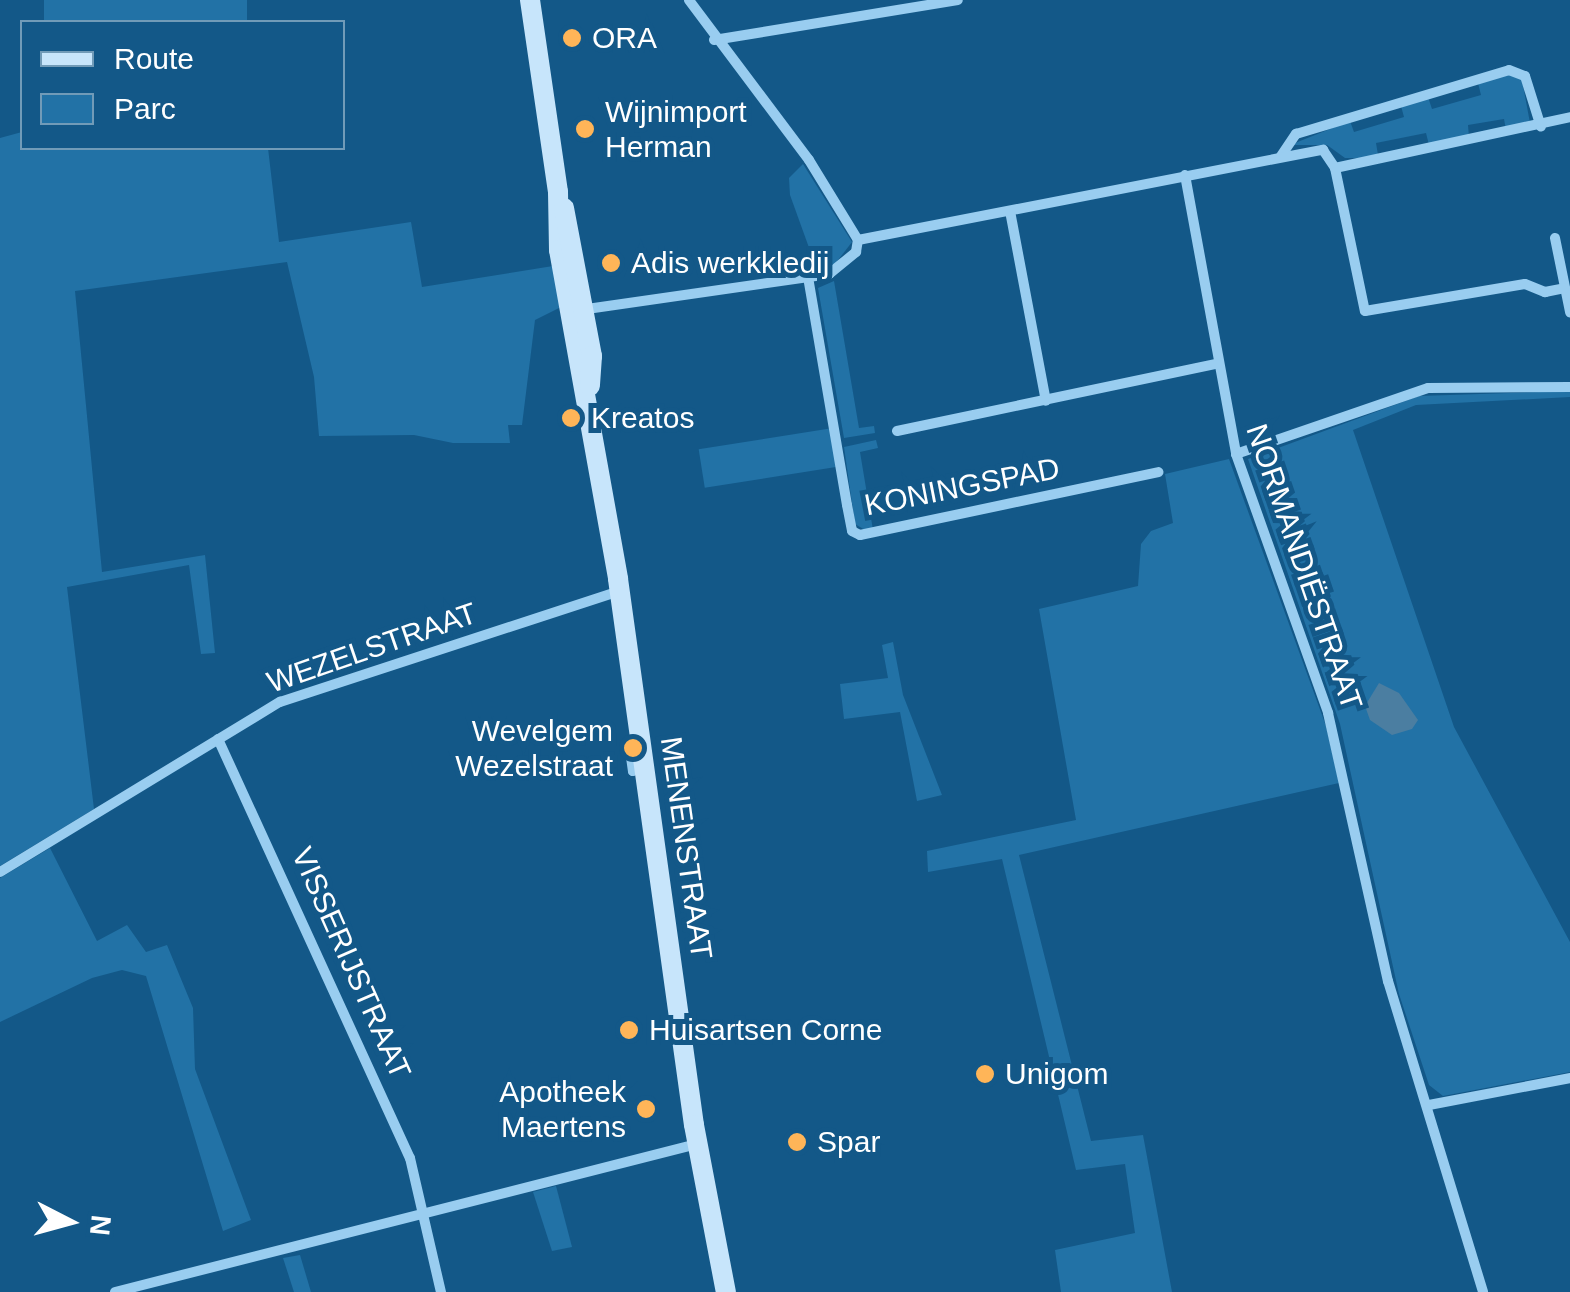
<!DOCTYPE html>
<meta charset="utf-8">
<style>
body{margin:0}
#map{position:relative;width:1570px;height:1292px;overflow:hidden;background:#135888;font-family:Helvetica,sans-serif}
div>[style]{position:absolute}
.green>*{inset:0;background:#2272a6;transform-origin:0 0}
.water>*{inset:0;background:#4b7ea1}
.pedestrian>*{height:9px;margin:-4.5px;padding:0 4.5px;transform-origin:4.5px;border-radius:4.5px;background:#99cdf0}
.minor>*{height:10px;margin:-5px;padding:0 5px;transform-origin:5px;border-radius:5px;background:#99cdf0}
.secondary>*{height:20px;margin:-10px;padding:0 10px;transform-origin:10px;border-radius:10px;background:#c7e5fb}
.dots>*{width:28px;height:28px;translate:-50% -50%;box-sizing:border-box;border:5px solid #135888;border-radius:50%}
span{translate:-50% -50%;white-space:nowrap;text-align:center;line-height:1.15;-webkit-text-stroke:10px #135888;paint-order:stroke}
.poi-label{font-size:30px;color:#fff}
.left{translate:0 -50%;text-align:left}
.right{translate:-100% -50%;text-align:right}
.street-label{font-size:30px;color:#fff}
.legend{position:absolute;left:20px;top:20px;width:325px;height:130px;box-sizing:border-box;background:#135888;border:2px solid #719bb8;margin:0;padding:12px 18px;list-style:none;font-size:30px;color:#fff}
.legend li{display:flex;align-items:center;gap:20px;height:50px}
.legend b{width:50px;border:2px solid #719bb8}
.north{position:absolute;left:20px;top:1172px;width:100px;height:100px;-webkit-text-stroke:8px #135888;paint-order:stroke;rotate:96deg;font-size:28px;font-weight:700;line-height:40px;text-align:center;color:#fff}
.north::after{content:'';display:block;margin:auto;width:35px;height:45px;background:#fff;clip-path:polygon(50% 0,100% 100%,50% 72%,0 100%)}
</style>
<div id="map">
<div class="green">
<div style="left:44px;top:0;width:203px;height:22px"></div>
<div style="clip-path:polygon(1513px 72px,1522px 80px,1530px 123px,1506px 130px,1504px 119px,1468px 125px,1469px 137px,1429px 145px,1426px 133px,1376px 143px,1378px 155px,1360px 158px,1345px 158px,1327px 145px,1290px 145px,1350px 121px,1354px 132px,1404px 117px,1401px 106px,1428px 97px,1432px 109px,1481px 95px,1478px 83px)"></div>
<div style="clip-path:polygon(22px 132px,22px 148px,268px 148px,279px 242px,411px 222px,422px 287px,553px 266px,561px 307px,535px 320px,522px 425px,508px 425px,510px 443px,453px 443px,414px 435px,319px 436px,314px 377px,287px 262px,75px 291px,102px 572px,205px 555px,215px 653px,201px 654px,189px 565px,67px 587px,94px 809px,0 866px,0 138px)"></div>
<div style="clip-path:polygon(803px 164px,852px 242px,835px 264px,816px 267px,790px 195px,789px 178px)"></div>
<div style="clip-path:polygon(834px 281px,859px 428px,874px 426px,875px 433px,844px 438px,818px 288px)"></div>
<div style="clip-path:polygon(1570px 391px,1570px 397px,1416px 405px,1353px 430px,1454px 727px,1570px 942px,1570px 1072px,1443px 1096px,1429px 1085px,1399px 994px,1340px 724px,1248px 459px,1419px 396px)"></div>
<div style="left:833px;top:428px;width:39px;height:136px;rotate:81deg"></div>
<div style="clip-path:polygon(876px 440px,878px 448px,860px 452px,873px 530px,865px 530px,855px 524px,844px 447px)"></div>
<div style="clip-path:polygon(1229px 459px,1326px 726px,1339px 783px,1019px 855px,1091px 1141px,1143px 1135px,1172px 1292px,1061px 1292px,1055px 1250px,1135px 1233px,1125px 1164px,1076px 1170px,1002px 859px,928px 872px,927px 851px,1076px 820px,1039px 609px,1138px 586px,1141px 544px,1151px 531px,1173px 523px,1165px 474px)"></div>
<div style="clip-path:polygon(893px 642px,903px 695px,942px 795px,917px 801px,900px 712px,844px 719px,840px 684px,888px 678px,882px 645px)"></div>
<div style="clip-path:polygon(50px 848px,97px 941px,127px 925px,146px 952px,167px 945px,193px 1008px,195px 1069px,251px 1220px,223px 1231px,146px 976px,122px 970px,92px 978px,0 1022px,0 878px)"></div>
<div style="clip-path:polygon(556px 1186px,572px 1247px,552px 1251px,533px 1192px)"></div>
<div style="clip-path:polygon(300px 1255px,311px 1292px,294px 1292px,283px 1258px)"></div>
</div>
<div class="water">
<div style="clip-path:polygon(1379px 683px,1399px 693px,1418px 720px,1412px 729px,1392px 735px,1370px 720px,1365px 706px)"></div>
</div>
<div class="pedestrian">
<div style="left:628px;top:741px;width:4px"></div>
<div style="left:632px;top:741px;width:29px;rotate:84deg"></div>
<div style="left:635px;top:770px;width:3px;rotate:162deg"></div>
<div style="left:632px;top:771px;width:30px;rotate:-98deg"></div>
</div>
<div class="minor">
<div style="left:714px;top:40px;width:247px;rotate:-9.3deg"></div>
<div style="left:1281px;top:156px;width:27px;rotate:-56deg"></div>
<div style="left:1296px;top:134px;width:222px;rotate:-16.7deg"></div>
<div style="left:1509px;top:70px;width:17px;rotate:21deg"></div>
<div style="left:1525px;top:76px;width:53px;rotate:72.6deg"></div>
<div style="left:1335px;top:168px;width:240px;rotate:-12.2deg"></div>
<div style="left:1185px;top:175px;width:284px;rotate:79.6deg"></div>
<div style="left:1236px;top:454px;width:275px;rotate:70.4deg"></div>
<div style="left:1328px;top:713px;width:275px;rotate:77.4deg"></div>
<div style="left:1388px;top:981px;width:325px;rotate:73deg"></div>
<div style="left:1010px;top:211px;width:193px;rotate:79.3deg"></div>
<div style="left:1555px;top:238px;width:76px;rotate:78.5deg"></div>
<div style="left:858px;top:240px;width:474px;rotate:-11deg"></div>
<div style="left:1323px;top:150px;width:22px;rotate:56deg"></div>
<div style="left:1335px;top:168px;width:146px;rotate:78.2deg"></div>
<div style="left:1365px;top:311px;width:162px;rotate:-9.6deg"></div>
<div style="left:1525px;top:284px;width:22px;rotate:22deg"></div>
<div style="left:1545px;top:292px;width:20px;rotate:-11deg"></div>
<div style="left:808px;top:277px;width:231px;rotate:80.3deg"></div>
<div style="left:847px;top:505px;width:26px;rotate:79deg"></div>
<div style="left:852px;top:531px;width:9px;rotate:27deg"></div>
<div style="left:860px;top:535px;width:305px;rotate:-11.9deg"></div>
<div style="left:580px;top:310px;width:252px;rotate:-8.2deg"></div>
<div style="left:829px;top:274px;width:35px;rotate:-39deg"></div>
<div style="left:856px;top:252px;width:12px;rotate:-81deg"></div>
<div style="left:858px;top:240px;width:94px;rotate:-121.5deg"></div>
<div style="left:809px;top:160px;width:200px;rotate:-126.9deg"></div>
<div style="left:897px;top:431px;width:326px;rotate:-11.9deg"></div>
<div style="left:1236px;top:454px;width:203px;rotate:-19deg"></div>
<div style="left:1428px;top:388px;width:142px;rotate:-0.4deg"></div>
<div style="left:218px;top:739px;width:461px;rotate:65.4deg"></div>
<div style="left:410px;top:1158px;width:138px;rotate:77deg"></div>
<div style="left:0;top:872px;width:328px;rotate:-31.3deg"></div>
<div style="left:280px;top:702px;width:358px;rotate:-18.1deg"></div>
<div style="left:1429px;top:1105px;width:144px;rotate:-10.8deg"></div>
<div style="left:115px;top:1292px;width:601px;rotate:-14.27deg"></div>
</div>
<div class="secondary">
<div style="left:530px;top:0;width:194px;rotate:81.7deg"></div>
<div style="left:558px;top:192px;width:58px;rotate:89deg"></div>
<div style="left:559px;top:250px;width:334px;rotate:79.8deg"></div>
<div style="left:618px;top:579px;width:551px;rotate:82.08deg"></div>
<div style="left:694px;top:1125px;width:170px;rotate:79.2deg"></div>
<div style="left:564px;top:208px;width:151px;rotate:79.3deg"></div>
<div style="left:592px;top:356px;width:30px;rotate:94deg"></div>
</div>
<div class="dots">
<div style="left:572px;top:38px;background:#ffb558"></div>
<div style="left:585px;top:129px;background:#ffb558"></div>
<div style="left:611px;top:263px;background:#ffb558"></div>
<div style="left:571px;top:418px;background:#ffb558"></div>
<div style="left:633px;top:748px;background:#ffb558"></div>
<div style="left:629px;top:1030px;background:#ffb558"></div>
<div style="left:985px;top:1074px;background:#ffb558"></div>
<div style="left:646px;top:1109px;background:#ffb558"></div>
<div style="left:797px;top:1142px;background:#ffb558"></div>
</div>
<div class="poi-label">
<span class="left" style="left:592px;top:38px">ORA</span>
<span class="left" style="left:605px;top:129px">Wijnimport<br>Herman</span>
<span class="left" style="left:631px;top:263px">Adis werkkledij</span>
<span class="left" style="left:591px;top:418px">Kreatos</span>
<span class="right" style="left:613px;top:748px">Wevelgem<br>Wezelstraat</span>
<span class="left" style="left:649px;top:1030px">Huisartsen Corne</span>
<span class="left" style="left:1005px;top:1074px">Unigom</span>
<span class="right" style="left:626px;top:1109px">Apotheek<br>Maertens</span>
<span class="left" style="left:817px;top:1142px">Spar</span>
</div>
<div class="street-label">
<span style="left:962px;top:487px;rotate:-11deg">KONINGSPAD</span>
<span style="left:1304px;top:567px;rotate:71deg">NORMANDIËSTRAAT</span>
<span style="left:372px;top:648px;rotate:-19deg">WEZELSTRAAT</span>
<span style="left:686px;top:848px;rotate:82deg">MENENSTRAAT</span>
<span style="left:351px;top:963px;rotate:66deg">VISSERIJSTRAAT</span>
</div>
<ul class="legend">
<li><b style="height:12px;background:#c7e5fb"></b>Route</li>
<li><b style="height:28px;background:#2272a6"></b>Parc</li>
</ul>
<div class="north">N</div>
</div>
